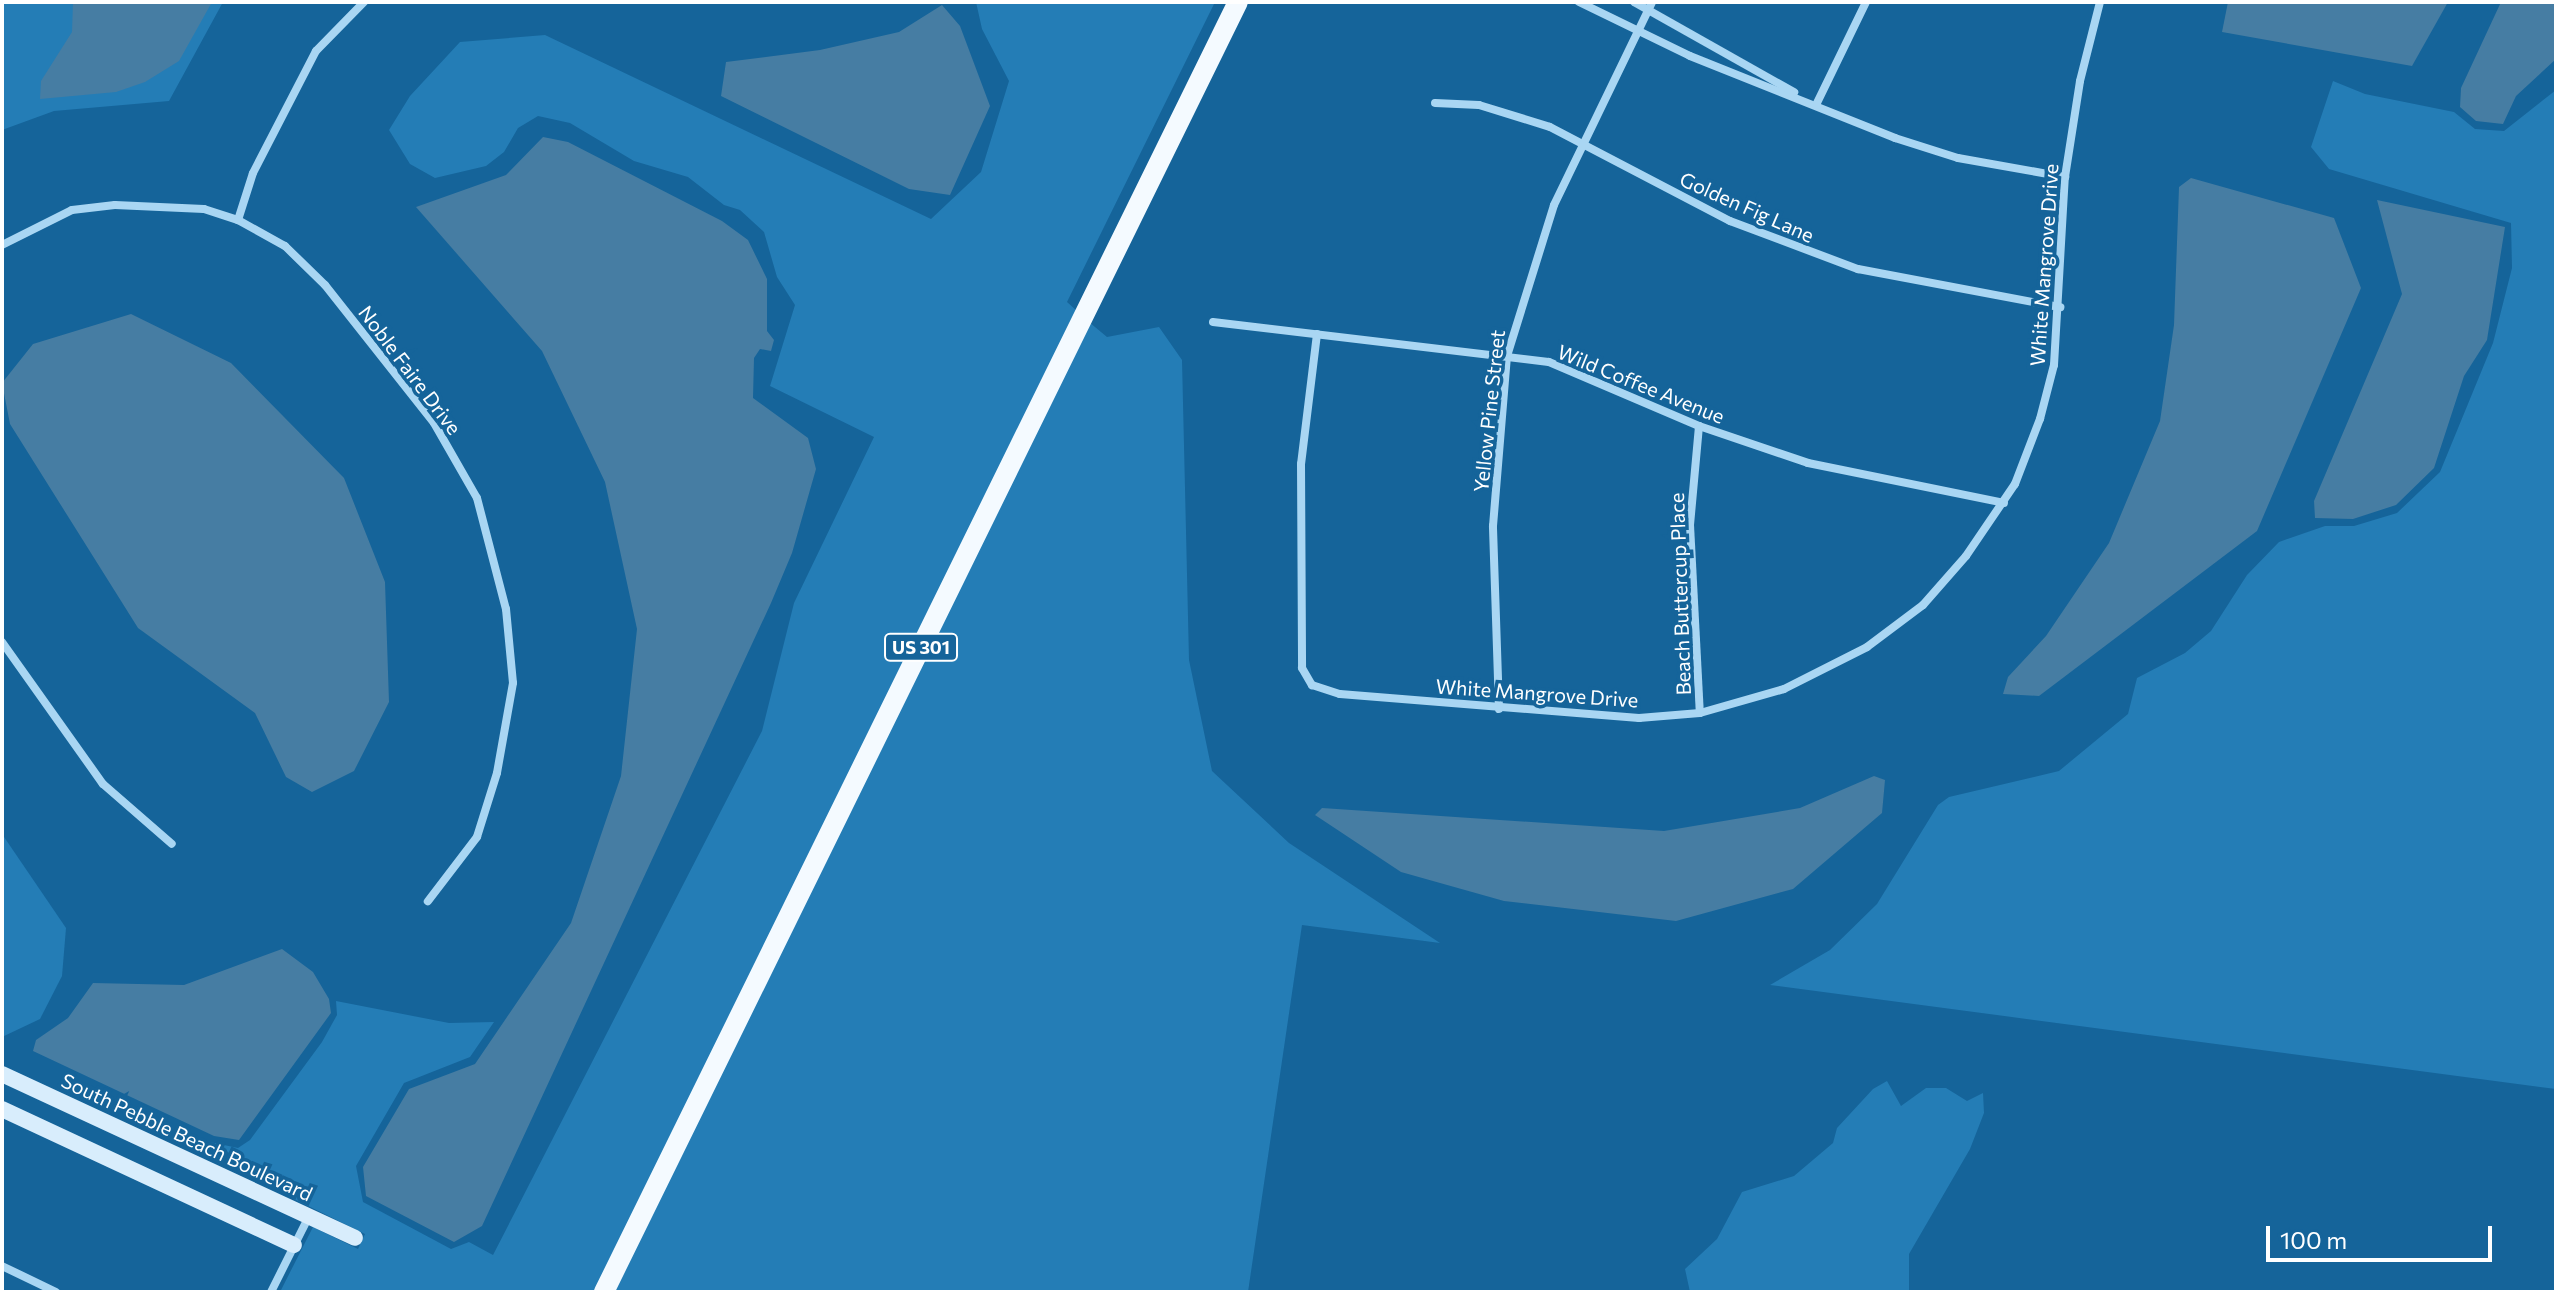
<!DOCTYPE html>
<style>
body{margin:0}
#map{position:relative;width:2558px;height:1294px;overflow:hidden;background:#15649a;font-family:Commissioner,sans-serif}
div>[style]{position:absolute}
.green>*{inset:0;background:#247db6}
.water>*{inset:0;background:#467da3}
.street>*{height:8px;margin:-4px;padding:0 4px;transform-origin:4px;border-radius:4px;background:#a9d6f3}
.secondary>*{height:16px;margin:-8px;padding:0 8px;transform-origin:8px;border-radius:8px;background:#d8edfc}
.primary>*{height:20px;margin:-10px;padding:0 10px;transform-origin:10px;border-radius:10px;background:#f4faff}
span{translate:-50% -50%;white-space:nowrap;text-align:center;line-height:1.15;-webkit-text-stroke:7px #15649a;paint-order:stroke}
.shield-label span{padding:2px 6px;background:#15649a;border:2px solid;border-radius:6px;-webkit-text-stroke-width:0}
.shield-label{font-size:18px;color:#fff;font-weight:700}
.street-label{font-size:20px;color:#fff}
.frame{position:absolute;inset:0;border:4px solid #fff;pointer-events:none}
.scale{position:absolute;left:2266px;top:1226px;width:226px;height:36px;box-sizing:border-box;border:4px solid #fff;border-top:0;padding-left:10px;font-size:24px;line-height:28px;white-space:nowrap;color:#fff;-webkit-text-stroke:6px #15649a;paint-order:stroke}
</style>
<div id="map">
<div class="green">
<div style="clip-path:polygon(2px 2px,223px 2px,169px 101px,54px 111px,2px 130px)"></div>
<div style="clip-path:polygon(976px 2px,1215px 2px,1067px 302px,1077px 311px,595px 1292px,280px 1292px,313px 1227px,358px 1249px,365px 1234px,294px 1199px,297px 1192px,210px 1142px,238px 1148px,250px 1140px,322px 1042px,337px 1015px,336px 1001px,449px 1023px,494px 1022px,470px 1057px,404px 1083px,356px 1166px,363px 1202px,451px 1249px,469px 1242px,493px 1255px,762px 731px,794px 603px,874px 437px,770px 386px,795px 305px,777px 277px,764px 232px,740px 210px,724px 205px,688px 177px,634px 161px,570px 123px,538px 116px,518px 128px,504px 152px,486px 166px,435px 178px,410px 164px,389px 130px,410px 96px,460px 42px,545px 35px,931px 219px,981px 172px,1009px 81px,982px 29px)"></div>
<div style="clip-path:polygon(2333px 81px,2365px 94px,2454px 112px,2475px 129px,2504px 131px,2556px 90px,2556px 1089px,1770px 985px,1830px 950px,1877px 904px,1938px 805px,1949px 797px,2059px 771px,2128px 714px,2137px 678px,2185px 653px,2211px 631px,2247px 575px,2279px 542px,2325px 526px,2354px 526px,2397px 513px,2440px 472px,2493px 343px,2512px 268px,2511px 223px,2329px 169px,2311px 147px)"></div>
<div style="clip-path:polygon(1089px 322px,1107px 337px,1159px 327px,1182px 360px,1189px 660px,1212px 771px,1289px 843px,1440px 943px,1302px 925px,1248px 1292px,612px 1292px)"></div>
<div style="clip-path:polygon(2px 834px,66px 928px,62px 976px,40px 1019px,2px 1037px)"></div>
<div style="clip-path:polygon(1887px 1081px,1901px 1106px,1926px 1088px,1946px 1088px,1967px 1101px,1983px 1093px,1984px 1113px,1970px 1149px,1909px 1254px,1909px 1292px,1690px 1292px,1685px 1269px,1717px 1239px,1742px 1192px,1794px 1176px,1833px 1143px,1837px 1128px,1873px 1089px)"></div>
</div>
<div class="water">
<div style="clip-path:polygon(73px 2px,212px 2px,179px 61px,145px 82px,116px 92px,40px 99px,41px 81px,72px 32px)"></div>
<div style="clip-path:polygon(2228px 2px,2448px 2px,2412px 66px,2222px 32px)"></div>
<div style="clip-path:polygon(2501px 2px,2556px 2px,2556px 59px,2516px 96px,2503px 124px,2476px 121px,2460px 107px,2461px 88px)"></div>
<div style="clip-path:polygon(942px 5px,960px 26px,990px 106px,950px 195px,909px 189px,721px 96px,726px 62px,820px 50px,899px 32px)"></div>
<div style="clip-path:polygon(543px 137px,568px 142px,722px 221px,748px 240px,767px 279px,767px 331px,774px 340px,771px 351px,760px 349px,754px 358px,753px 398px,808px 438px,816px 469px,792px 553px,771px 603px,482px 1226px,454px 1242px,366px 1196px,363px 1167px,409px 1089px,475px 1064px,571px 923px,621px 776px,637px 629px,605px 482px,542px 351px,416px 207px,506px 175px)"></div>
<div style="clip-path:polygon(2191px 178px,2334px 218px,2361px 288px,2257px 531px,2039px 696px,2003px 694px,2008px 677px,2046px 636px,2109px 543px,2160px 421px,2174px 325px,2179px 187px)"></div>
<div style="clip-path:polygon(2377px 200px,2505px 227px,2487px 340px,2464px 376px,2434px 468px,2396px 505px,2353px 519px,2315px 518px,2314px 501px,2402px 294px)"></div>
<div style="clip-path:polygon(131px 314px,231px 363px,344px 478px,385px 582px,389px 702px,354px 771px,312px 792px,286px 777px,255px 713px,138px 628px,10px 424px,2px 383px,33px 344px)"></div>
<div style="clip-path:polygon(1874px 776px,1885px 780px,1882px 813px,1793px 889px,1676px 921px,1504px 901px,1401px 872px,1315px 815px,1322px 808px,1664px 831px,1800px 808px)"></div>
<div style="clip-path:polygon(282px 949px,313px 972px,329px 999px,331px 1013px,239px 1140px,214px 1136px,33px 1051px,36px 1040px,68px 1018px,93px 983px,184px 985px)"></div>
</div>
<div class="street">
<div style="left:1579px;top:2px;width:123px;rotate:25.9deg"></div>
<div style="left:1690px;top:56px;width:221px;rotate:21.8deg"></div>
<div style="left:1895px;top:138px;width:66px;rotate:17.6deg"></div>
<div style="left:1958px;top:158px;width:109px;rotate:10.1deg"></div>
<div style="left:1634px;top:2px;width:184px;rotate:29.4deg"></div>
<div style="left:1435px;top:103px;width:44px;rotate:2.6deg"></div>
<div style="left:1479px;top:105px;width:74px;rotate:17.2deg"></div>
<div style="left:1550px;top:127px;width:203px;rotate:27.6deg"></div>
<div style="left:1730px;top:221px;width:137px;rotate:20.6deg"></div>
<div style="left:1858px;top:269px;width:206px;rotate:10.7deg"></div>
<div style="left:1816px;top:105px;width:114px;rotate:-64.1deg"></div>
<div style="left:238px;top:220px;width:49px;rotate:-72.3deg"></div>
<div style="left:253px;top:173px;width:137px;rotate:-62.7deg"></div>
<div style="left:316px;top:51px;width:69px;rotate:-45.6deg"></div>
<div style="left:2px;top:245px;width:78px;rotate:-26.6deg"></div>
<div style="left:72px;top:210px;width:43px;rotate:-6.6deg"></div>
<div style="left:115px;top:205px;width:89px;rotate:2.6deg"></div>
<div style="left:204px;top:209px;width:36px;rotate:18deg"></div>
<div style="left:238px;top:220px;width:54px;rotate:29deg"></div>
<div style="left:285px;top:246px;width:56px;rotate:44.3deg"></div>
<div style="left:325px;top:285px;width:176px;rotate:51.7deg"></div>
<div style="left:434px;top:423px;width:86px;rotate:60.2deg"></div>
<div style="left:477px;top:498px;width:115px;rotate:75.4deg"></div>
<div style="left:506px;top:609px;width:74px;rotate:84.6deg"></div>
<div style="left:513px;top:683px;width:91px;rotate:100.1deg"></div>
<div style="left:497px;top:773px;width:67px;rotate:107.4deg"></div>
<div style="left:477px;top:837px;width:81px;rotate:127.4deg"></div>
<div style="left:1213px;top:322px;width:338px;rotate:6.8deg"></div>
<div style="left:1549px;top:362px;width:163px;rotate:23.1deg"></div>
<div style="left:1699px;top:426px;width:115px;rotate:18.7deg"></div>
<div style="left:1808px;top:463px;width:200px;rotate:11.5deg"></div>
<div style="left:1317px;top:334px;width:131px;rotate:97deg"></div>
<div style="left:1301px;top:464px;width:204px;rotate:89.7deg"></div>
<div style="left:1302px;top:668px;width:20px;rotate:60deg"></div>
<div style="left:1312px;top:685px;width:29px;rotate:18deg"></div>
<div style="left:1340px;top:694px;width:300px;rotate:4.6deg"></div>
<div style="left:1639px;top:718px;width:61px;rotate:-4.7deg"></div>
<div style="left:1700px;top:713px;width:87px;rotate:-15.9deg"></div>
<div style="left:1784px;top:689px;width:93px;rotate:-26.8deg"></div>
<div style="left:1867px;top:647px;width:70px;rotate:-36.9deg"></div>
<div style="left:1923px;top:605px;width:65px;rotate:-48.7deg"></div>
<div style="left:1966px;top:556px;width:87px;rotate:-55.8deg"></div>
<div style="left:2015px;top:484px;width:70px;rotate:-69deg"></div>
<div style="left:2040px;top:419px;width:56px;rotate:-75.5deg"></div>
<div style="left:2054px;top:365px;width:188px;rotate:-86.7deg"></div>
<div style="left:2065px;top:177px;width:97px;rotate:-81.1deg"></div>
<div style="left:2080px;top:81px;width:81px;rotate:-75.8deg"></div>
<div style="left:1699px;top:426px;width:99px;rotate:95.2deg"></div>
<div style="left:1690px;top:525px;width:188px;rotate:87deg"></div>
<div style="left:2px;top:642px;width:174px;rotate:54.6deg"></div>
<div style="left:103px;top:784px;width:91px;rotate:41deg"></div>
<div style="left:1499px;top:709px;width:183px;rotate:-91.9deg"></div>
<div style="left:1493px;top:526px;width:171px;rotate:-85.3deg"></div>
<div style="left:1507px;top:356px;width:158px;rotate:-72.7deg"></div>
<div style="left:1554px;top:205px;width:225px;rotate:-64.2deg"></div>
<div style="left:2px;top:1266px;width:60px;rotate:25.7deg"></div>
<div style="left:271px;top:1292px;width:85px;rotate:-63.4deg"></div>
</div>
<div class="secondary">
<div style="left:2px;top:1074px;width:389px;rotate:24.9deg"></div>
<div style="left:2px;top:1109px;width:322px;rotate:25deg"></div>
</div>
<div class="primary">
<div style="left:604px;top:1292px;width:1437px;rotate:-63.83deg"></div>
</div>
<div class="shield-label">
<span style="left:921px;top:647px">US 301</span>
</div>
<div class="street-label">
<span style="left:1747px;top:207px;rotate:24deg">Golden Fig Lane</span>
<span style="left:2044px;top:265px;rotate:-86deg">White Mangrove Drive</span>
<span style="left:410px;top:370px;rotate:53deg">Noble Faire Drive</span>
<span style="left:1641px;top:384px;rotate:22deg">Wild Coffee Avenue</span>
<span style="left:1489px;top:411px;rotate:-84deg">Yellow Pine Street</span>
<span style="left:1680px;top:594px;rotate:-92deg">Beach Buttercup Place</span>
<span style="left:1537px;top:693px;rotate:4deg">White Mangrove Drive</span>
<span style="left:187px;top:1137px;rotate:25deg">South Pebble Beach Boulevard</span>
</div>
<div class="frame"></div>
<div class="scale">100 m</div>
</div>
